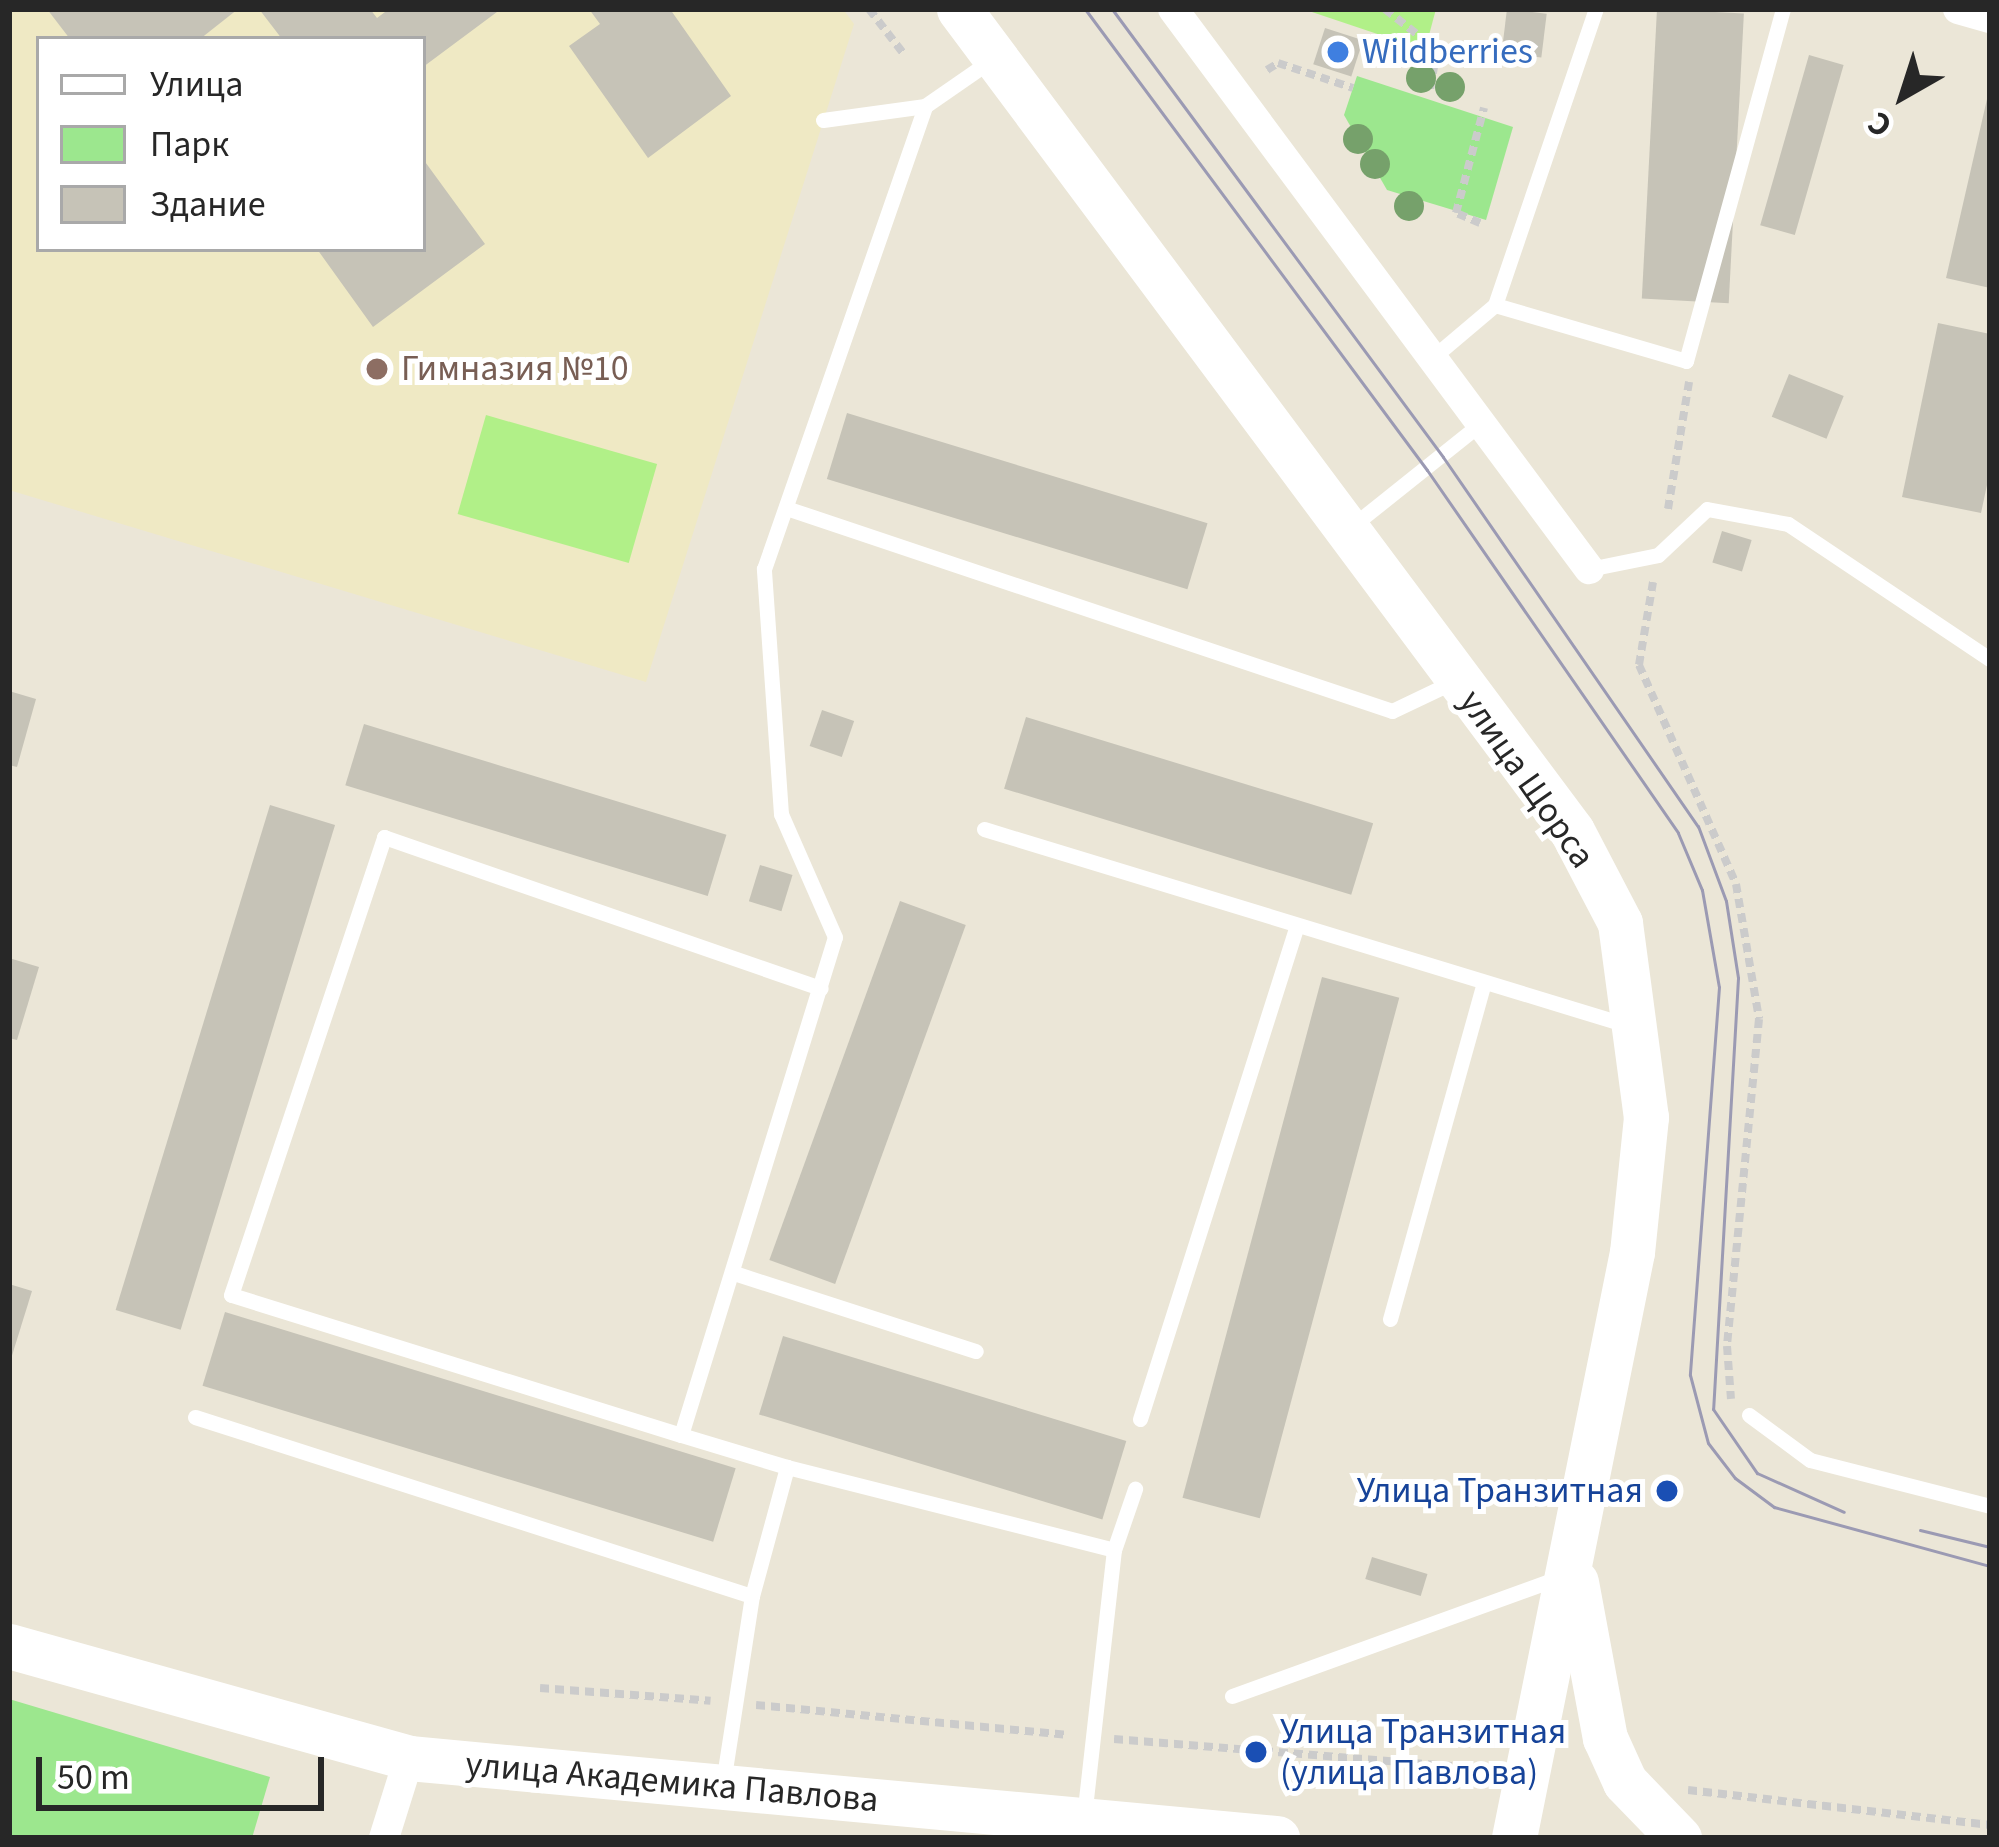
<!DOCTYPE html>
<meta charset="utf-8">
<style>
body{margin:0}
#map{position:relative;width:1999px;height:1847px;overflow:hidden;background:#ebe6d7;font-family:"Source Sans 3",sans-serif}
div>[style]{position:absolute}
.education>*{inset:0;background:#efe9c4}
.green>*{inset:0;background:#9ce78e}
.pitch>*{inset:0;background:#b1f088;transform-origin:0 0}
.building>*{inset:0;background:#c6c3b7;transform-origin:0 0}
.path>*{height:8px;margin-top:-4px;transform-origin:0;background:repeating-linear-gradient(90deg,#cbcbcb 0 9px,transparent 0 15px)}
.service>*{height:15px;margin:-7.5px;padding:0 7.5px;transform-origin:7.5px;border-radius:7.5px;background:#fff}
.minor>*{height:30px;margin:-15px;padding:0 15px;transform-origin:15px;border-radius:15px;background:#fff}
.secondary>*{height:45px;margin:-22.5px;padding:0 22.5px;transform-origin:22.5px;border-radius:22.5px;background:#fff}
.tram>*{height:3px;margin:-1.5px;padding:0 1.5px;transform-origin:1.5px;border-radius:1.5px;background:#9b9ab3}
.trees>*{width:30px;height:30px;margin:-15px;border-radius:50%;background:#76a16b}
.dots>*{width:33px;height:33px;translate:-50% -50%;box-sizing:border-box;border:6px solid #fff;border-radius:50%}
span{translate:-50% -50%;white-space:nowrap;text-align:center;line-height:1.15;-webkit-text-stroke:10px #fff;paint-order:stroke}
.shop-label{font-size:36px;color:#366cbe}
.left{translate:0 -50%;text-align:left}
.education-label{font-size:36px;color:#785e54}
.street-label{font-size:36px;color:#272727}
.transit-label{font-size:36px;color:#164399}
.right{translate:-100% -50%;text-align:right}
.frame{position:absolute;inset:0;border:12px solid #272727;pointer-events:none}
.legend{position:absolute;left:36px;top:36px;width:390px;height:216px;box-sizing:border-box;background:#fff;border:3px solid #a9a9a9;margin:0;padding:15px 21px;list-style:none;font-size:36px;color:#272727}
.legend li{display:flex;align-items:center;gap:24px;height:60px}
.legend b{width:60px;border:3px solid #a9a9a9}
.north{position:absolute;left:1843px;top:36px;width:120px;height:120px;-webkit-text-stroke:9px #fff;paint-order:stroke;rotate:219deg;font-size:33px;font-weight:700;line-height:48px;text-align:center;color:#272727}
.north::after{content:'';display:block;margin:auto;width:42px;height:54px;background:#272727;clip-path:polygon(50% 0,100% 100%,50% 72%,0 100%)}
.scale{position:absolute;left:36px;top:1757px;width:288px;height:54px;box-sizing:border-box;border:6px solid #272727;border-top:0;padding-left:15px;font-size:36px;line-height:42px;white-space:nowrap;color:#272727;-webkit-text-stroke:9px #fff;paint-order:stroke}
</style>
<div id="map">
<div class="education">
<div style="clip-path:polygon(evenodd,9px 9px,843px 9px,854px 24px,646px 682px,9px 490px,9px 9px,39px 39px,423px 39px,423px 249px,39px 249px,39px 39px)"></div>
</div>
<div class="green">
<div style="clip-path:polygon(1357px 76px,1513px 127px,1486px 220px,1387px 190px,1344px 115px)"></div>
<div style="clip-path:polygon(9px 1699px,270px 1777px,252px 1838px,9px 1838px)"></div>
</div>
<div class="pitch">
<div style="clip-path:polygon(1303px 9px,1436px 9px,1425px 50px)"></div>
<div style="left:486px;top:415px;width:178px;height:103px;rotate:16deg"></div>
</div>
<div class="building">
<div style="clip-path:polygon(47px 9px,238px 9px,200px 39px,70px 39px)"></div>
<div style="clip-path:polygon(259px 9px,370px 9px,377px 18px,389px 9px,501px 9px,423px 67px,423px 39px,282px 39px)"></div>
<div style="clip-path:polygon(589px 9px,670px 9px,731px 96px,648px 158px,569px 46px,600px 24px)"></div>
<div style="left:1507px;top:9px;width:40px;height:44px;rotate:7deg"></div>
<div style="left:1657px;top:9px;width:87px;height:290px;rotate:3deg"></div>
<div style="left:1325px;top:28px;width:40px;height:38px;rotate:18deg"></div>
<div style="left:1809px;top:55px;width:36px;height:177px;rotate:16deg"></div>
<div style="clip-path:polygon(1990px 86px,1990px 288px,1946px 278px)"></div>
<div style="clip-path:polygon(423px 159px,485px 244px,373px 327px,317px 249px,423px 249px)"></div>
<div style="clip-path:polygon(1938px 323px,1990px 334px,1990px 471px,1981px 513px,1902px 497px)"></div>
<div style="left:1789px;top:374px;width:59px;height:46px;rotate:22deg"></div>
<div style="left:847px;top:413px;width:377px;height:69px;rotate:17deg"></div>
<div style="left:1722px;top:531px;width:31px;height:33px;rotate:17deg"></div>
<div style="clip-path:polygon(9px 691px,36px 699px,17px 767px,9px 765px)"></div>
<div style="left:822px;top:710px;width:34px;height:38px;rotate:19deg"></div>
<div style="left:1026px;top:717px;width:363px;height:75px;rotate:17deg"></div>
<div style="left:364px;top:724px;width:379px;height:64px;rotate:17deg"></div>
<div style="left:270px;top:805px;width:68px;height:528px;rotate:17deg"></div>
<div style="left:760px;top:865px;width:34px;height:38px;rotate:17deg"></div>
<div style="left:900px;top:901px;width:70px;height:382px;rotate:20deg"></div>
<div style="clip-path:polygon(9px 958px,39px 967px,17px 1040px,9px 1038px)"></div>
<div style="left:1322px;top:977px;width:80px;height:539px;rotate:15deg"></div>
<div style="clip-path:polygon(9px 1284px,32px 1291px,10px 1362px,9px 1362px)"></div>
<div style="left:225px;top:1312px;width:534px;height:77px;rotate:17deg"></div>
<div style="left:783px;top:1336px;width:359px;height:82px;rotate:17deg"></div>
<div style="left:1372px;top:1557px;width:58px;height:23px;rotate:17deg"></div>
</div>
<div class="path">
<div style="left:869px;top:9px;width:56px;rotate:52.3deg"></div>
<div style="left:1385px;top:9px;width:66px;rotate:38.3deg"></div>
<div style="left:1437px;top:50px;width:40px;rotate:100deg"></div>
<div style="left:1267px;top:70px;width:13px;rotate:-32deg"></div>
<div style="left:1278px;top:63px;width:79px;rotate:18.4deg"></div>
<div style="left:1480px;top:223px;width:26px;rotate:-157deg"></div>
<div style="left:1456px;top:213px;width:109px;rotate:-75.1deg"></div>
<div style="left:1668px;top:509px;width:129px;rotate:-80.6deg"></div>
<div style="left:1653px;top:582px;width:84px;rotate:99.6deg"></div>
<div style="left:1639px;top:665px;width:240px;rotate:66.1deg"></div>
<div style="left:1736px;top:884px;width:137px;rotate:80.3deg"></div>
<div style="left:1759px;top:1019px;width:329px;rotate:95.6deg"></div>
<div style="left:1727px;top:1346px;width:53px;rotate:85.7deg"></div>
<div style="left:540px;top:1688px;width:171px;rotate:4.3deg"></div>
<div style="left:756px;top:1705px;width:314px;rotate:5.5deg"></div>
<div style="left:1114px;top:1739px;width:375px;rotate:4.6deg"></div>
<div style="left:1688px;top:1790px;width:304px;rotate:6.6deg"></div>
</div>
<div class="service">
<div style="left:823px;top:120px;width:103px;rotate:-7.8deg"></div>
<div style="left:1495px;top:305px;width:313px;rotate:-71.2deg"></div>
<div style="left:1431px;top:359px;width:84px;rotate:-40.2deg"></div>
<div style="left:1495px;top:305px;width:199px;rotate:16.3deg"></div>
<div style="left:1686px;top:361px;width:365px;rotate:-74.6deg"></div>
<div style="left:786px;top:508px;width:639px;rotate:18.52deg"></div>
<div style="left:1392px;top:711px;width:70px;rotate:-25.5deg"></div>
<div style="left:1351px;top:527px;width:164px;rotate:-38.6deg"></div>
<div style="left:1589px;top:569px;width:70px;rotate:-11.5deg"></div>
<div style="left:1658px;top:555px;width:67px;rotate:-43.2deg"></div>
<div style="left:1707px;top:509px;width:82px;rotate:10.5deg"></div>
<div style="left:1788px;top:524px;width:243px;rotate:33.8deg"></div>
<div style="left:984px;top:829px;width:675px;rotate:16.96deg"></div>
<div style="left:734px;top:1273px;width:254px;rotate:17.9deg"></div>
<div style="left:1390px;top:1319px;width:347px;rotate:-74.4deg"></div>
<div style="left:1749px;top:1415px;width:76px;rotate:36.4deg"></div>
<div style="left:1810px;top:1460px;width:186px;rotate:14.3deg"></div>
<div style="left:195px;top:1417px;width:585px;rotate:17.82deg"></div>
<div style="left:1140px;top:1419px;width:515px;rotate:-72.37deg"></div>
<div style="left:681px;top:1435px;width:471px;rotate:-162.7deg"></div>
<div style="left:231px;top:1295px;width:483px;rotate:-71.5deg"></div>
<div style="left:384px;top:837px;width:462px;rotate:19.1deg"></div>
<div style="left:787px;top:1467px;width:337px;rotate:14.2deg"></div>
<div style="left:1232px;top:1696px;width:350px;rotate:-19.9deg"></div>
<div style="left:723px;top:1783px;width:189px;rotate:-81.2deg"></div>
<div style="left:752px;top:1596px;width:134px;rotate:-74.8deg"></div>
<div style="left:787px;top:1467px;width:111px;rotate:-163.2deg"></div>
<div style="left:681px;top:1435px;width:521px;rotate:-72.82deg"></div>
<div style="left:835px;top:937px;width:134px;rotate:-113.7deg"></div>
<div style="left:781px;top:814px;width:246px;rotate:-94deg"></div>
<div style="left:764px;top:569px;width:490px;rotate:-70.8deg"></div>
<div style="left:925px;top:106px;width:83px;rotate:-34.7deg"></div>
<div style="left:1084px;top:1817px;width:269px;rotate:-83.6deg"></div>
<div style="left:1114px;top:1550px;width:65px;rotate:-71deg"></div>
</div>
<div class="minor">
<div style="left:1173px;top:9px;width:698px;rotate:53.39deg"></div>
<div style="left:1958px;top:9px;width:33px;rotate:16deg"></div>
<div style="left:384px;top:1838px;width:84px;rotate:-72.6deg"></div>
</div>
<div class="secondary">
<div style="left:959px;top:9px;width:1025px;rotate:53.29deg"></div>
<div style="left:1572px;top:831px;width:104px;rotate:62.4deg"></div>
<div style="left:1620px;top:923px;width:196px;rotate:82.4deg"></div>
<div style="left:1646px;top:1117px;width:136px;rotate:95.9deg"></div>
<div style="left:1632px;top:1252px;width:598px;rotate:101.39deg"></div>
<div style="left:1576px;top:1582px;width:159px;rotate:79.5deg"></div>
<div style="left:1605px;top:1738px;width:48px;rotate:65.6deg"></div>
<div style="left:1625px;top:1782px;width:78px;rotate:46deg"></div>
<div style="left:9px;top:1646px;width:415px;rotate:15.6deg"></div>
<div style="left:409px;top:1758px;width:872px;rotate:5.27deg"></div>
</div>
<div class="tram">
<div style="left:1085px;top:9px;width:574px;rotate:53.43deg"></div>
<div style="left:1427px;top:470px;width:441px;rotate:55.3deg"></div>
<div style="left:1678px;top:833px;width:62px;rotate:67.2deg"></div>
<div style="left:1702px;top:890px;width:98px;rotate:80.1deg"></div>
<div style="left:1719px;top:987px;width:389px;rotate:94.3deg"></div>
<div style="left:1690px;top:1375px;width:70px;rotate:75.2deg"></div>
<div style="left:1708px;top:1443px;width:44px;rotate:52.4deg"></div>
<div style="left:1735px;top:1478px;width:49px;rotate:36.6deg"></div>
<div style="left:1774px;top:1507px;width:224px;rotate:15.3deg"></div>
<div style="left:1112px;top:9px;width:557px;rotate:53.54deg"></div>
<div style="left:1443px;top:457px;width:449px;rotate:55.4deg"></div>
<div style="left:1698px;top:826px;width:80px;rotate:69.5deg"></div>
<div style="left:1726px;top:901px;width:78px;rotate:81.1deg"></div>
<div style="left:1738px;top:978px;width:432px;rotate:93.3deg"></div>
<div style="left:1713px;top:1409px;width:78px;rotate:55.5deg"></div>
<div style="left:1757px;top:1473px;width:95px;rotate:24.1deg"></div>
<div style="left:1920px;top:1530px;width:72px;rotate:13.7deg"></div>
</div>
<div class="trees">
<div style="left:1421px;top:78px"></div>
<div style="left:1450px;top:87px"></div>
<div style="left:1358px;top:139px"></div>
<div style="left:1375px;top:164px"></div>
<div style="left:1409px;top:206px"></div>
</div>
<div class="dots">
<div style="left:1338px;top:52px;background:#3f7fe0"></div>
<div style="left:377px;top:369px;background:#8d6e63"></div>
<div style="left:1667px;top:1491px;background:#1a4fb4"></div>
<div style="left:1256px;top:1752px;background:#1a4fb4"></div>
</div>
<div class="shop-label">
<span class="left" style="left:1362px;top:52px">Wildberries</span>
</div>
<div class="education-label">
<span class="left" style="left:401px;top:369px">Гимназия №10</span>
</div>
<div class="street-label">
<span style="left:1527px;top:779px;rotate:55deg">улица Щорса</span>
<span style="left:672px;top:1782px;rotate:5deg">улица Академика Павлова</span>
</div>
<div class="transit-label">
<span class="right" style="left:1643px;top:1491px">Улица Транзитная</span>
<span class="left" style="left:1280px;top:1752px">Улица Транзитная<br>(улица Павлова)</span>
</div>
<div class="frame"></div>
<ul class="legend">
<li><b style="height:15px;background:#fff"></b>Улица</li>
<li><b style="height:33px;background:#9ce78e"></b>Парк</li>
<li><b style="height:33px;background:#c6c3b7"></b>Здание</li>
</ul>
<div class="north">С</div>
<div class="scale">50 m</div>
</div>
